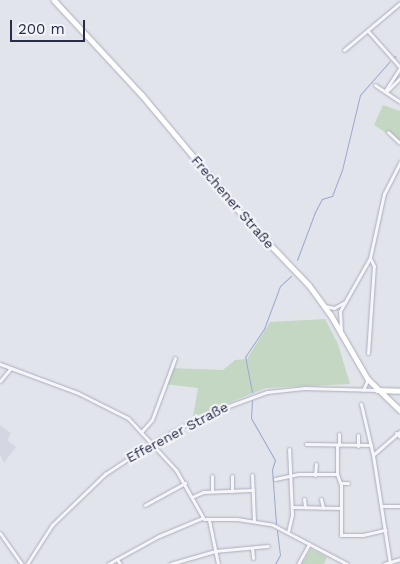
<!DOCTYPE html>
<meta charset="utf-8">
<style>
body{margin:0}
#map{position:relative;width:400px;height:564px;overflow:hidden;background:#e2e4ec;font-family:"Work Sans",sans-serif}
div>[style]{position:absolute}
.built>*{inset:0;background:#d4d6e2}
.green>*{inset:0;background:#c3d7c3}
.stream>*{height:1px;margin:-0.5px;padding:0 0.5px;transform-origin:0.5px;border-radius:0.5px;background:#9aa8d0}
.roads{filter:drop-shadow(0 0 1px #aaadba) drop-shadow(0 0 1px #aaadba)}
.minor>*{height:3px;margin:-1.5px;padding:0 1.5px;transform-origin:1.5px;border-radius:1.5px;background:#f6f6fa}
.major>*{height:4.5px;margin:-2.25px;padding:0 2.25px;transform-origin:2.25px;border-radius:2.25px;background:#fff}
span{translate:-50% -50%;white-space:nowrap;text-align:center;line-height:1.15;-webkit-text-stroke:4.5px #f3f4f9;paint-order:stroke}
.street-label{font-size:14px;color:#282c47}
.scale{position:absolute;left:10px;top:20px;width:75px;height:22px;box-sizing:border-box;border:2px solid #282c47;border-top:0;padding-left:6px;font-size:15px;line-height:18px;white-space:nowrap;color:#282c47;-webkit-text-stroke:4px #f3f4f9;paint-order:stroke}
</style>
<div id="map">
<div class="built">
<div style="clip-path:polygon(0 425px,11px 433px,7px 440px,16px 447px,4px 463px,0 455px)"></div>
</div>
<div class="green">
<div style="clip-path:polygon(383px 105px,400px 111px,400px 142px,374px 125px)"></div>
<div style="clip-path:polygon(325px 319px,338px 344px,350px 384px,266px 388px,193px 417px,198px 388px,165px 384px,170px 368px,223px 370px,235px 360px,247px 359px,270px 322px)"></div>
<div style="clip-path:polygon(311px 549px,327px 557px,324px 564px,302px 564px)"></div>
</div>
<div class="stream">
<div style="left:392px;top:58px;width:4px;rotate:-27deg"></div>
<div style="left:297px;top:260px;width:51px;rotate:-69.4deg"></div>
<div style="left:315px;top:212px;width:15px;rotate:-62deg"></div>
<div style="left:322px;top:199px;width:10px;rotate:-17deg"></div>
<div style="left:332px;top:196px;width:28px;rotate:-69deg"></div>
<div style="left:342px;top:170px;width:77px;rotate:-76.5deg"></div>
<div style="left:360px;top:95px;width:45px;rotate:-48.6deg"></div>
<div style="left:252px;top:392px;width:36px;rotate:-101deg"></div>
<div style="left:245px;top:357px;width:34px;rotate:-56deg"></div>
<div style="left:264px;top:329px;width:46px;rotate:-69.6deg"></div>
<div style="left:280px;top:286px;width:15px;rotate:-42deg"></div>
<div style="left:252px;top:400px;width:18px;rotate:93deg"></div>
<div style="left:251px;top:418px;width:48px;rotate:60.3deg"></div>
<div style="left:275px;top:460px;width:9px;rotate:108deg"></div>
<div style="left:272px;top:469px;width:55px;rotate:85.8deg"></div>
<div style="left:275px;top:564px;width:10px;rotate:-61deg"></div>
<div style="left:280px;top:555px;width:25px;rotate:-97deg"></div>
</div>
<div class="roads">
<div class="minor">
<div style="left:368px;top:31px;width:48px;rotate:48.4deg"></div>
<div style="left:344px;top:50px;width:73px;rotate:-40deg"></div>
<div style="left:375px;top:85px;width:30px;rotate:34deg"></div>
<div style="left:385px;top:91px;width:27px;rotate:-57deg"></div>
<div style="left:386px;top:92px;width:20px;rotate:-45deg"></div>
<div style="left:388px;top:132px;width:16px;rotate:43deg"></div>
<div style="left:325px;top:306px;width:9px;rotate:13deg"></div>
<div style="left:334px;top:308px;width:13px;rotate:-29deg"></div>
<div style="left:341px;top:330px;width:19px;rotate:-93deg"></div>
<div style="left:340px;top:311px;width:61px;rotate:-60.5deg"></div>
<div style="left:370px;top:258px;width:66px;rotate:-77.7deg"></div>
<div style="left:384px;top:194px;width:36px;rotate:-63deg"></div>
<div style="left:368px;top:353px;width:87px;rotate:-86.1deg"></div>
<div style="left:374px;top:266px;width:9px;rotate:-117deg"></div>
<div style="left:0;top:364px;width:83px;rotate:20.4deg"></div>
<div style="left:78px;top:393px;width:56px;rotate:26.6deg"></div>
<div style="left:128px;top:418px;width:71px;rotate:47.3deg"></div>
<div style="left:176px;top:470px;width:56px;rotate:60.3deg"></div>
<div style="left:204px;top:519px;width:33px"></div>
<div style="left:237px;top:519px;width:36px;rotate:9deg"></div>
<div style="left:273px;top:525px;width:84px;rotate:27.8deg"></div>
<div style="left:0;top:381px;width:17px;rotate:-50deg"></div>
<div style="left:363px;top:390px;width:12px;rotate:-66deg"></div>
<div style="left:361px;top:404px;width:52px;rotate:76.8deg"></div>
<div style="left:373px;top:455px;width:110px;rotate:81.1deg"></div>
<div style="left:142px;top:431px;width:15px;rotate:-48deg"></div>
<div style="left:152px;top:420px;width:66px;rotate:-69.6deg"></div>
<div style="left:396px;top:433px;width:6px;rotate:45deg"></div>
<div style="left:339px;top:434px;width:11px;rotate:90deg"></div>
<div style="left:306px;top:444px;width:65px;rotate:0.9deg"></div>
<div style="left:358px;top:446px;width:11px;rotate:-90deg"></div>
<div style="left:374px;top:454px;width:35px;rotate:-41deg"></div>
<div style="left:337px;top:474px;width:12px;rotate:70deg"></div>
<div style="left:341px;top:485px;width:50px;rotate:90deg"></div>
<div style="left:341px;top:535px;width:22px"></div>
<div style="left:363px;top:535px;width:23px;rotate:-13deg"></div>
<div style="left:252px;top:475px;width:46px;rotate:87.5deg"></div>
<div style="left:315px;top:475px;width:11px;rotate:-85deg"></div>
<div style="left:212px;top:476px;width:15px;rotate:90deg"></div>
<div style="left:232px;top:476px;width:15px;rotate:90deg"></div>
<div style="left:275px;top:479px;width:24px;rotate:-12deg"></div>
<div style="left:298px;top:474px;width:39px"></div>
<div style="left:337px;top:474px;width:29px;rotate:-90deg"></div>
<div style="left:341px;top:483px;width:7px"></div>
<div style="left:192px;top:497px;width:12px;rotate:-24deg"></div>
<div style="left:203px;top:492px;width:50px;rotate:-2.3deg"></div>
<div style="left:304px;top:499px;width:8px;rotate:83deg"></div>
<div style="left:321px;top:499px;width:9px;rotate:77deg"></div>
<div style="left:145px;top:505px;width:46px;rotate:-28.8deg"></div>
<div style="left:382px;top:506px;width:18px"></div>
<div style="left:292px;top:507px;width:49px;rotate:1.2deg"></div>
<div style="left:209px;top:520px;width:45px;rotate:78.4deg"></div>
<div style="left:288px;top:532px;width:18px;rotate:-77deg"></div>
<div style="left:292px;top:514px;width:65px;rotate:-92.6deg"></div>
<div style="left:0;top:533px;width:38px;rotate:55deg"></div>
<div style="left:252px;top:548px;width:10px;rotate:84deg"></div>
<div style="left:117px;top:559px;width:6px;rotate:59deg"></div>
<div style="left:27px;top:564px;width:46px;rotate:-57.3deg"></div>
<div style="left:52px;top:525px;width:74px;rotate:-43.9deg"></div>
<div style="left:105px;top:474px;width:56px;rotate:-33.4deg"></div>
<div style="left:152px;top:443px;width:59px;rotate:-28.3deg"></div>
<div style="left:204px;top:415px;width:67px;rotate:-20.1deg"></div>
<div style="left:267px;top:392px;width:37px;rotate:-6deg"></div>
<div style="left:304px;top:388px;width:73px;rotate:1.6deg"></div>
<div style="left:108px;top:564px;width:58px;rotate:-28.8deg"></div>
<div style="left:159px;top:536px;width:47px;rotate:-22.7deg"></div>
<div style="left:170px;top:564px;width:47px;rotate:-16.1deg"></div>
<div style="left:215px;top:551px;width:53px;rotate:-5.4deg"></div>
<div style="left:298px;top:564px;width:23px;rotate:-61deg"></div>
<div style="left:384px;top:564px;width:17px;rotate:-17deg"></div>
</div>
<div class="major">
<div style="left:54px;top:0;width:129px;rotate:47.2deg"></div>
<div style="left:142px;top:95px;width:158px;rotate:50.1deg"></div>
<div style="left:243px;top:216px;width:95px;rotate:46.3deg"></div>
<div style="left:309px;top:285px;width:37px;rotate:54deg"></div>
<div style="left:331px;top:315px;width:74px;rotate:60deg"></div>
<div style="left:368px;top:379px;width:45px;rotate:44.1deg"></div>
<div style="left:377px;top:390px;width:23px;rotate:2deg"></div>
</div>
</div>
<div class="street-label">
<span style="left:233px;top:202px;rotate:49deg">Frechener Straße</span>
<span style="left:177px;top:432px;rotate:-28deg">Efferener Straße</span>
</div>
<div class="scale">200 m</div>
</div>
